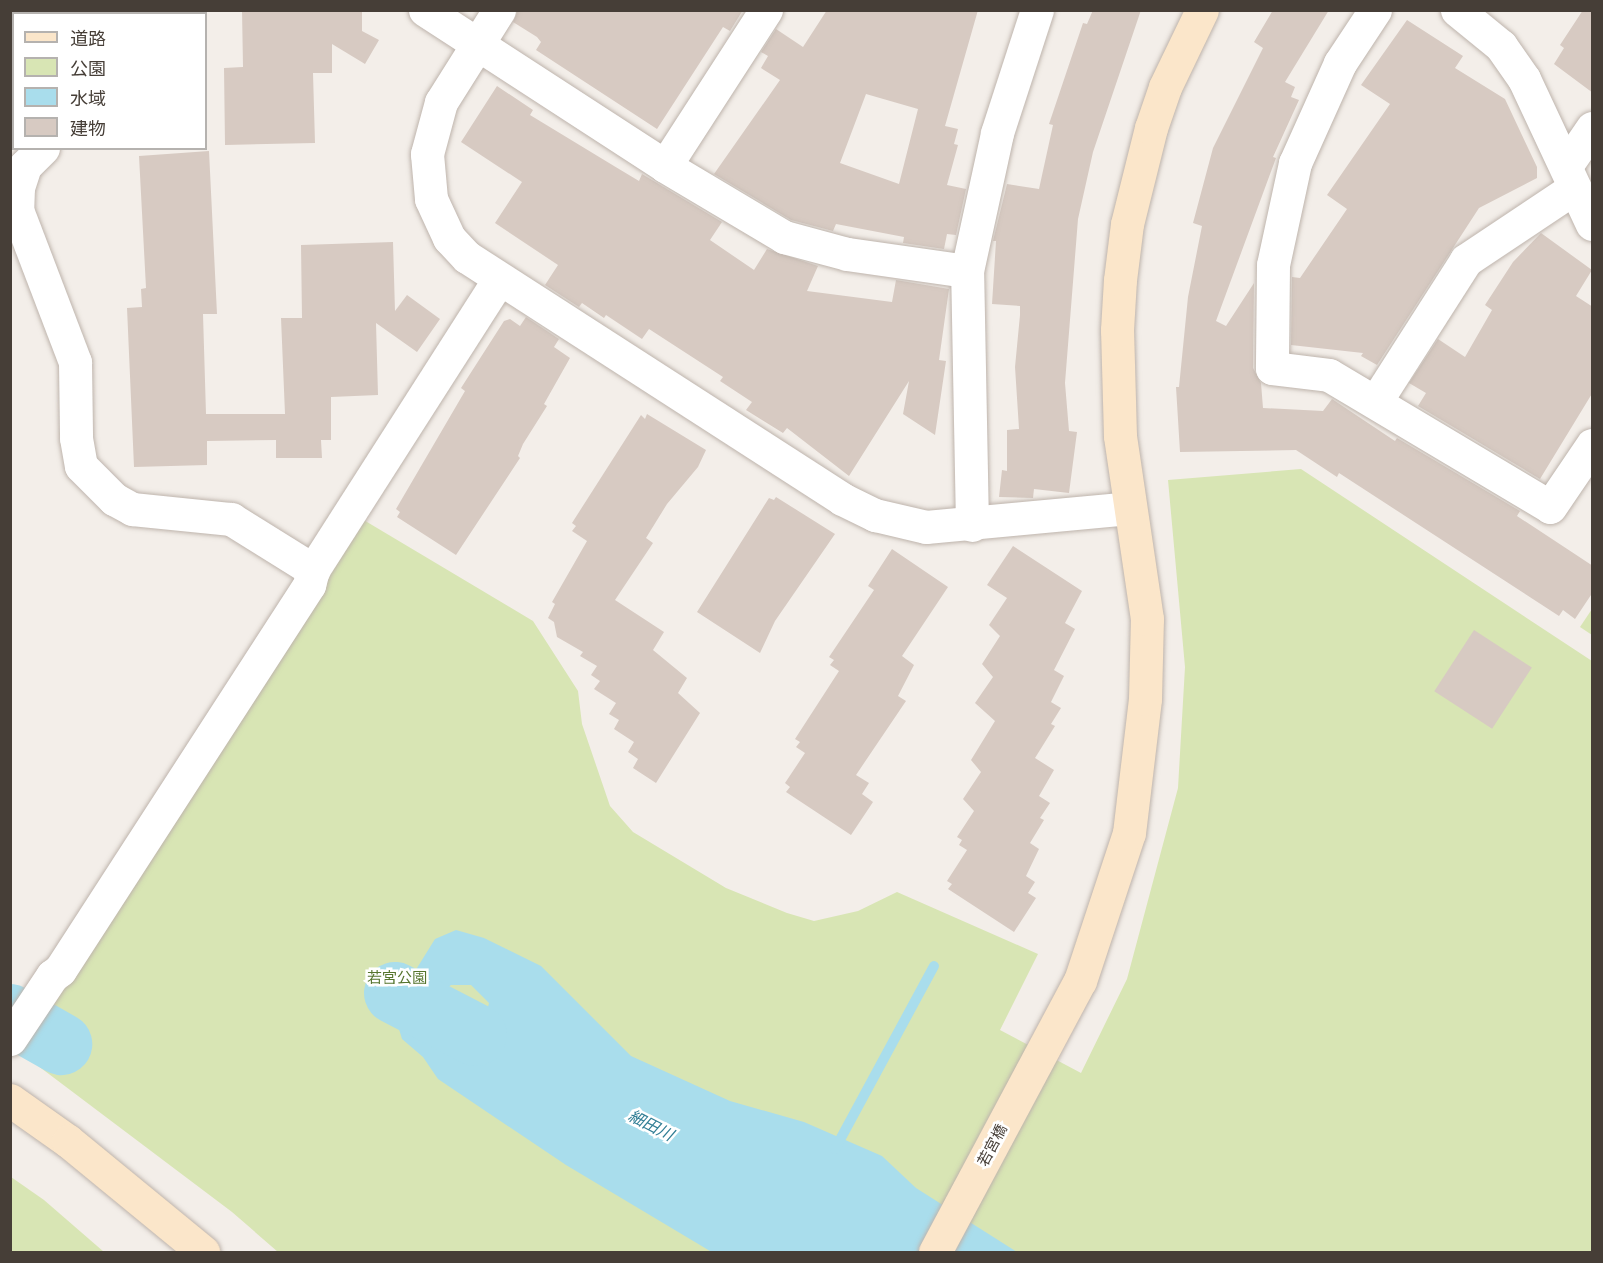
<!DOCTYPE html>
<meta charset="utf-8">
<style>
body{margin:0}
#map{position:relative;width:1603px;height:1263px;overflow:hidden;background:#f3eee9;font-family:Ubuntu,"Noto Sans JP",sans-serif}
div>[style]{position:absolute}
.green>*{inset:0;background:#d8e5b4}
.water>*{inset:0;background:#a9ddec}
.stream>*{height:10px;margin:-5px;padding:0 5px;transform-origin:5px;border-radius:5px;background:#a9ddec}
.river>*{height:62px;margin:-31px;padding:0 31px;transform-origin:31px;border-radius:31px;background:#a9ddec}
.building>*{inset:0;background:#d7cac2;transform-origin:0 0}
.roads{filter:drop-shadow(0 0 2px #beb4ac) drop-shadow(0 0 2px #beb4ac)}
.street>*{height:33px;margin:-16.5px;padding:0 16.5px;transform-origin:16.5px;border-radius:16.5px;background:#fff}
.secondary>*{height:33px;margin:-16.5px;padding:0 16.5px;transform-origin:16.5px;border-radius:16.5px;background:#fbe6ca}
span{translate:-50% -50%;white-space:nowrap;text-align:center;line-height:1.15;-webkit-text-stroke:5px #fff;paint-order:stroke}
.park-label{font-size:15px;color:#56752e}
.street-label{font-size:15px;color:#463e37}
.water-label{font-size:16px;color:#317e95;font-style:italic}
.frame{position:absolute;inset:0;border:12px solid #463e37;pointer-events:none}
.legend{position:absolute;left:12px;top:12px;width:195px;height:138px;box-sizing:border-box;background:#fff;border:2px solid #b5b2af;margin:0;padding:8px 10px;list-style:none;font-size:18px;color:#463e37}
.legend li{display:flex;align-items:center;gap:12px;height:30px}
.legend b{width:30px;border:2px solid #b5b2af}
</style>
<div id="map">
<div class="green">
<div style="clip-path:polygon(39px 11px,157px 11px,154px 14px)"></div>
<div style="clip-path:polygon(1301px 469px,1592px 661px,1592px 1252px,278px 1252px,232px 1212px,21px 1053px,362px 519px,533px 621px,578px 691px,582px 724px,610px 806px,633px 832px,726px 888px,787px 913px,814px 921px,858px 911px,897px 892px,1038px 954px,1000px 1030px,1081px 1073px,1127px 979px,1178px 788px,1185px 667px,1168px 480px)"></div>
<div style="clip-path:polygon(1592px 609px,1592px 635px,1580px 627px)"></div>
<div style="clip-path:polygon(11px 1177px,44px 1200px,104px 1252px,11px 1252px)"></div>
</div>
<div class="water">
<div style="clip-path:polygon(456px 930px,484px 938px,541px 966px,631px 1056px,730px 1101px,804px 1122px,882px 1156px,916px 1188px,1017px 1252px,710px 1251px,566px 1165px,438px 1079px,423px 1057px,402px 1039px,393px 1009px,403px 992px,441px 1004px,448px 1018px,457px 1023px,479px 1013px,486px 1015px,489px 1003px,471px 985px,451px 985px,445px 990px,412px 976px,435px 939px)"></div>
</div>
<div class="stream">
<div style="left:835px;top:1149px;width:208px;rotate:-61.6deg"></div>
</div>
<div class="river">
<div style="left:395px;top:993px;width:91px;rotate:27.4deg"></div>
<div style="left:10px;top:1015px;width:59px;rotate:29.6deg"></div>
</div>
<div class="building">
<div style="clip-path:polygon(242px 10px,362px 10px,362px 31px,379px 40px,365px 64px,332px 44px,332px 73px,313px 73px,315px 143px,225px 145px,224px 68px,243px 67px)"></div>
<div style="clip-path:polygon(518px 10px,743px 10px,730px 31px,723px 27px,657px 129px,536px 50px,541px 42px,537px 37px,513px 22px)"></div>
<div style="clip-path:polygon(evenodd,827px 10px,978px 10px,945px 126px,958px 129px,954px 144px,958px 145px,947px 185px,966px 189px,956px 235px,947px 234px,944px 249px,903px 243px,904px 237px,836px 224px,833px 231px,791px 220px,714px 174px,780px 80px,761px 68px,768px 56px,761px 52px,776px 29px,803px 47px,827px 10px,866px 94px,918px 109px,899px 184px,840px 163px,866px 94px)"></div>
<div style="clip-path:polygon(1093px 10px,1141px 10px,1093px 152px,1078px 219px,1065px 383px,1069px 431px,1077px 432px,1069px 493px,1034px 489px,1033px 498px,999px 497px,1002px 470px,1007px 471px,1007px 430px,1019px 429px,1015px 367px,1020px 315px,1020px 306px,992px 304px,996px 241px,993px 241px,1007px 184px,1039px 189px,1053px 125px,1049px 124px,1083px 23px,1087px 24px)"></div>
<div style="clip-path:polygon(1273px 10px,1329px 10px,1285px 82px,1295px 87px,1291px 97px,1299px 100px,1273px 157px,1276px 158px,1216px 321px,1226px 326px,1254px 283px,1253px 368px,1261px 383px,1263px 408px,1323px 411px,1332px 399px,1395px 441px,1397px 438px,1520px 511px,1517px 516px,1593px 566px,1593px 592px,1575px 619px,1563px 610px,1559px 616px,1339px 473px,1337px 477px,1296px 450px,1180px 452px,1176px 387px,1179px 387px,1188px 297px,1202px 226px,1193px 223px,1213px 148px,1263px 48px,1254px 42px)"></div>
<div style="clip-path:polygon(1583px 10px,1593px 10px,1593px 93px,1554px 64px,1564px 48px,1560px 45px)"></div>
<div style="clip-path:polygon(1407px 20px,1463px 56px,1455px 68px,1505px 99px,1537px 167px,1537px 178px,1479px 208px,1377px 365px,1361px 356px,1363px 353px,1291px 345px,1292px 277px,1300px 278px,1347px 209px,1327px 195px,1390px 104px,1361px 85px)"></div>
<div style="clip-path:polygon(497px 86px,533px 110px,530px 115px,614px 166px,639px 181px,642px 174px,722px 222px,710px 240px,754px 270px,767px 249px,818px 266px,807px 291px,892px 302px,896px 280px,949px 289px,939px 360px,946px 361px,935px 435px,903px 414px,909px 381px,849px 476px,787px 428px,783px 433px,746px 410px,752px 402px,720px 381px,723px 377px,649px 329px,642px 339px,606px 315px,604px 318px,582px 303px,579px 307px,545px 285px,558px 265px,495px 223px,522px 182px,461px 142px)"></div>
<div style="clip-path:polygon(209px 151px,217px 314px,203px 314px,206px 414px,285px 414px,281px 318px,302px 318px,301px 245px,393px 242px,395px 311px,407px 295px,440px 319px,417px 352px,376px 323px,378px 395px,331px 397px,331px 440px,321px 440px,322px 458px,276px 458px,276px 440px,207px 441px,207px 465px,134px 467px,127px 308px,142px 307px,141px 289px,146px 288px,139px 156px)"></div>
<div style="clip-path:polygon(1541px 233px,1592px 270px,1576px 296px,1593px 307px,1593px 392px,1540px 479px,1418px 406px,1426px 393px,1409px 383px,1438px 339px,1465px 357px,1492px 310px,1485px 305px,1513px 262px)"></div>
<div style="clip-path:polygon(526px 317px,559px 339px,554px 347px,570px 358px,544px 404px,547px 406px,523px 444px,518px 456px,520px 458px,456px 555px,397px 517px,400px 512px,396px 509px,465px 391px,461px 388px,504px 321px,510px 319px,520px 326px)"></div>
<div style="clip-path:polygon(647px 414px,706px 450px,698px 467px,667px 504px,646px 538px,653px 543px,615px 600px,664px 632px,653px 650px,687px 678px,678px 693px,700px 713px,656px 783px,633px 768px,638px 759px,628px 752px,634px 742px,614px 729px,619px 720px,609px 714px,616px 703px,594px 689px,600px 681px,591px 675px,597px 666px,580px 656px,583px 652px,557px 637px,554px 622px,548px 618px,555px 604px,552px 602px,587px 541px,572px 531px,576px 526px,572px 523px,641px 415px,645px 419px)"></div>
<div style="clip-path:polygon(776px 497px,835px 534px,775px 621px,760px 653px,697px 612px,769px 498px,774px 500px)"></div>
<div style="clip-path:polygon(1013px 546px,1082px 591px,1065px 623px,1075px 629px,1054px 670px,1064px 676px,1051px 702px,1061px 708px,1051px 724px,1055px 726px,1035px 758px,1054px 770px,1039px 796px,1050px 803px,1040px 818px,1044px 820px,1030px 843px,1039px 849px,1026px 876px,1035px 882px,1028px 893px,1036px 898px,1014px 932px,948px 889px,952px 884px,947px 881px,967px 850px,959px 845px,962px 840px,957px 837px,974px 811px,963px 799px,981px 772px,971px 760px,995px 721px,975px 703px,993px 677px,982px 664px,1000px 636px,989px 625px,1007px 598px,987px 585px)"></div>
<div style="clip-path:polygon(892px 549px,948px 587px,902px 656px,914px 665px,898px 696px,906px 701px,856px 775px,869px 783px,862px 794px,873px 802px,851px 835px,786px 792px,790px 787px,785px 783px,805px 753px,796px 747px,800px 742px,795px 739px,839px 671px,830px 665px,834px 660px,829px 657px,874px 590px,868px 586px)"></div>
<div style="left:1474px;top:630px;width:69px;height:73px;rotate:33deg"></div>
</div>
<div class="roads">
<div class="street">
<div style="left:25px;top:10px;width:4px;rotate:63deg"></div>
<div style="left:425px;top:10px;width:286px;rotate:33deg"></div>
<div style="left:665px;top:166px;width:139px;rotate:30.8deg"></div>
<div style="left:784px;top:237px;width:65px;rotate:15.1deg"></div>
<div style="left:847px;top:254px;width:121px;rotate:8.1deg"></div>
<div style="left:499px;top:10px;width:109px;rotate:122.2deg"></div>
<div style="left:441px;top:102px;width:54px;rotate:105.1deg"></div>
<div style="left:427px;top:154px;width:45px;rotate:84.9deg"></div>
<div style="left:431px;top:199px;width:43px;rotate:65.2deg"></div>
<div style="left:449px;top:238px;width:26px;rotate:47deg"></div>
<div style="left:467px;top:257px;width:446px;rotate:32.8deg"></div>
<div style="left:842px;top:499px;width:37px;rotate:26deg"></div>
<div style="left:875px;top:515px;width:52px;rotate:13.2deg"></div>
<div style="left:926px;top:527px;width:204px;rotate:-5.3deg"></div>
<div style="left:1375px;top:10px;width:64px;rotate:123.4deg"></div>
<div style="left:1340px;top:63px;width:110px;rotate:114.2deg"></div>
<div style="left:1295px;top:163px;width:104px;rotate:102.2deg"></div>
<div style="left:1273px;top:265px;width:103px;rotate:90.6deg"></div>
<div style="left:1272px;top:368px;width:57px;rotate:7deg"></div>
<div style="left:1329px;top:375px;width:257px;rotate:30.8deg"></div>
<div style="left:1550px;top:507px;width:75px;rotate:-55.9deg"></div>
<div style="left:1457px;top:10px;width:57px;rotate:39.3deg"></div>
<div style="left:1501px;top:46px;width:40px;rotate:55.1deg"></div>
<div style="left:1524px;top:79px;width:160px;rotate:64.9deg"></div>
<div style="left:173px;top:14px;width:5px;rotate:-53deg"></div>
<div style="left:43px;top:148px;width:25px;rotate:135deg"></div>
<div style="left:25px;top:166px;width:22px;rotate:108deg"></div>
<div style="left:18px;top:187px;width:23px;rotate:92deg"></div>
<div style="left:17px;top:210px;width:163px;rotate:69.1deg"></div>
<div style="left:75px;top:362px;width:76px;rotate:89.2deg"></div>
<div style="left:76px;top:438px;width:28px;rotate:80deg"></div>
<div style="left:81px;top:466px;width:47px;rotate:45deg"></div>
<div style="left:114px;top:499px;width:21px;rotate:29deg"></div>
<div style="left:132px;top:509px;width:100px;rotate:5.8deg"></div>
<div style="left:231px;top:519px;width:97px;rotate:31.9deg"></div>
<div style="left:665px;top:166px;width:186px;rotate:-57.1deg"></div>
<div style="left:1566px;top:166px;width:46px;rotate:-55.6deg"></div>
<div style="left:1376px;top:401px;width:167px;rotate:-57.4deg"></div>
<div style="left:1466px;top:260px;width:130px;rotate:-33.7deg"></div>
<div style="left:972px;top:525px;width:254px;rotate:-91.1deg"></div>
<div style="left:967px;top:271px;width:141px;rotate:-77.7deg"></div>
<div style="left:997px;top:133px;width:129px;rotate:-72deg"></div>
<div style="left:10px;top:1039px;width:76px;rotate:-56.3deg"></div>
<div style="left:52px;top:976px;width:10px;rotate:-37deg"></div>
<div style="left:60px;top:970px;width:459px;rotate:-57.1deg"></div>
<div style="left:309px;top:585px;width:16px;rotate:-75deg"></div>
<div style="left:313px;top:570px;width:345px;rotate:-57.4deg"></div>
</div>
<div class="secondary">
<div style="left:10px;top:1100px;width:71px;rotate:35.3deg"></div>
<div style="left:68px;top:1141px;width:175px;rotate:39.4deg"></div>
<div style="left:935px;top:1252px;width:307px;rotate:-61.9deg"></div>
<div style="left:1080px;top:981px;width:156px;rotate:-71.7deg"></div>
<div style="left:1129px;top:833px;width:135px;rotate:-83.2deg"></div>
<div style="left:1145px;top:699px;width:80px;rotate:-88.6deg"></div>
<div style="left:1147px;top:619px;width:185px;rotate:-98.4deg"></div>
<div style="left:1120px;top:436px;width:106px;rotate:-91.6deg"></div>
<div style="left:1117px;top:330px;width:50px;rotate:-86.6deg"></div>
<div style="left:1120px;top:280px;width:56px;rotate:-82.9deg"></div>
<div style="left:1127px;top:224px;width:99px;rotate:-76deg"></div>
<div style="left:1151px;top:128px;width:43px;rotate:-71.1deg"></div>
<div style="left:1165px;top:87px;width:85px;rotate:-64.3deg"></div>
</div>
</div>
<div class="park-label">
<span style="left:397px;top:978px">若宮公園</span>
</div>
<div class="street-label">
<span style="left:992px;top:1145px;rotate:-62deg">若宮橋</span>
</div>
<div class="water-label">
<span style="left:651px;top:1125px;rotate:27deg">細田川</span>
</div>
<div class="frame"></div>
<ul class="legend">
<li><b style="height:8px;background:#fbe6ca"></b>道路</li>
<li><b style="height:16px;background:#d8e5b4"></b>公園</li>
<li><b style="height:16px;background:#a9ddec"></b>水域</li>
<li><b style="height:16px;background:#d7cac2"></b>建物</li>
</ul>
</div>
